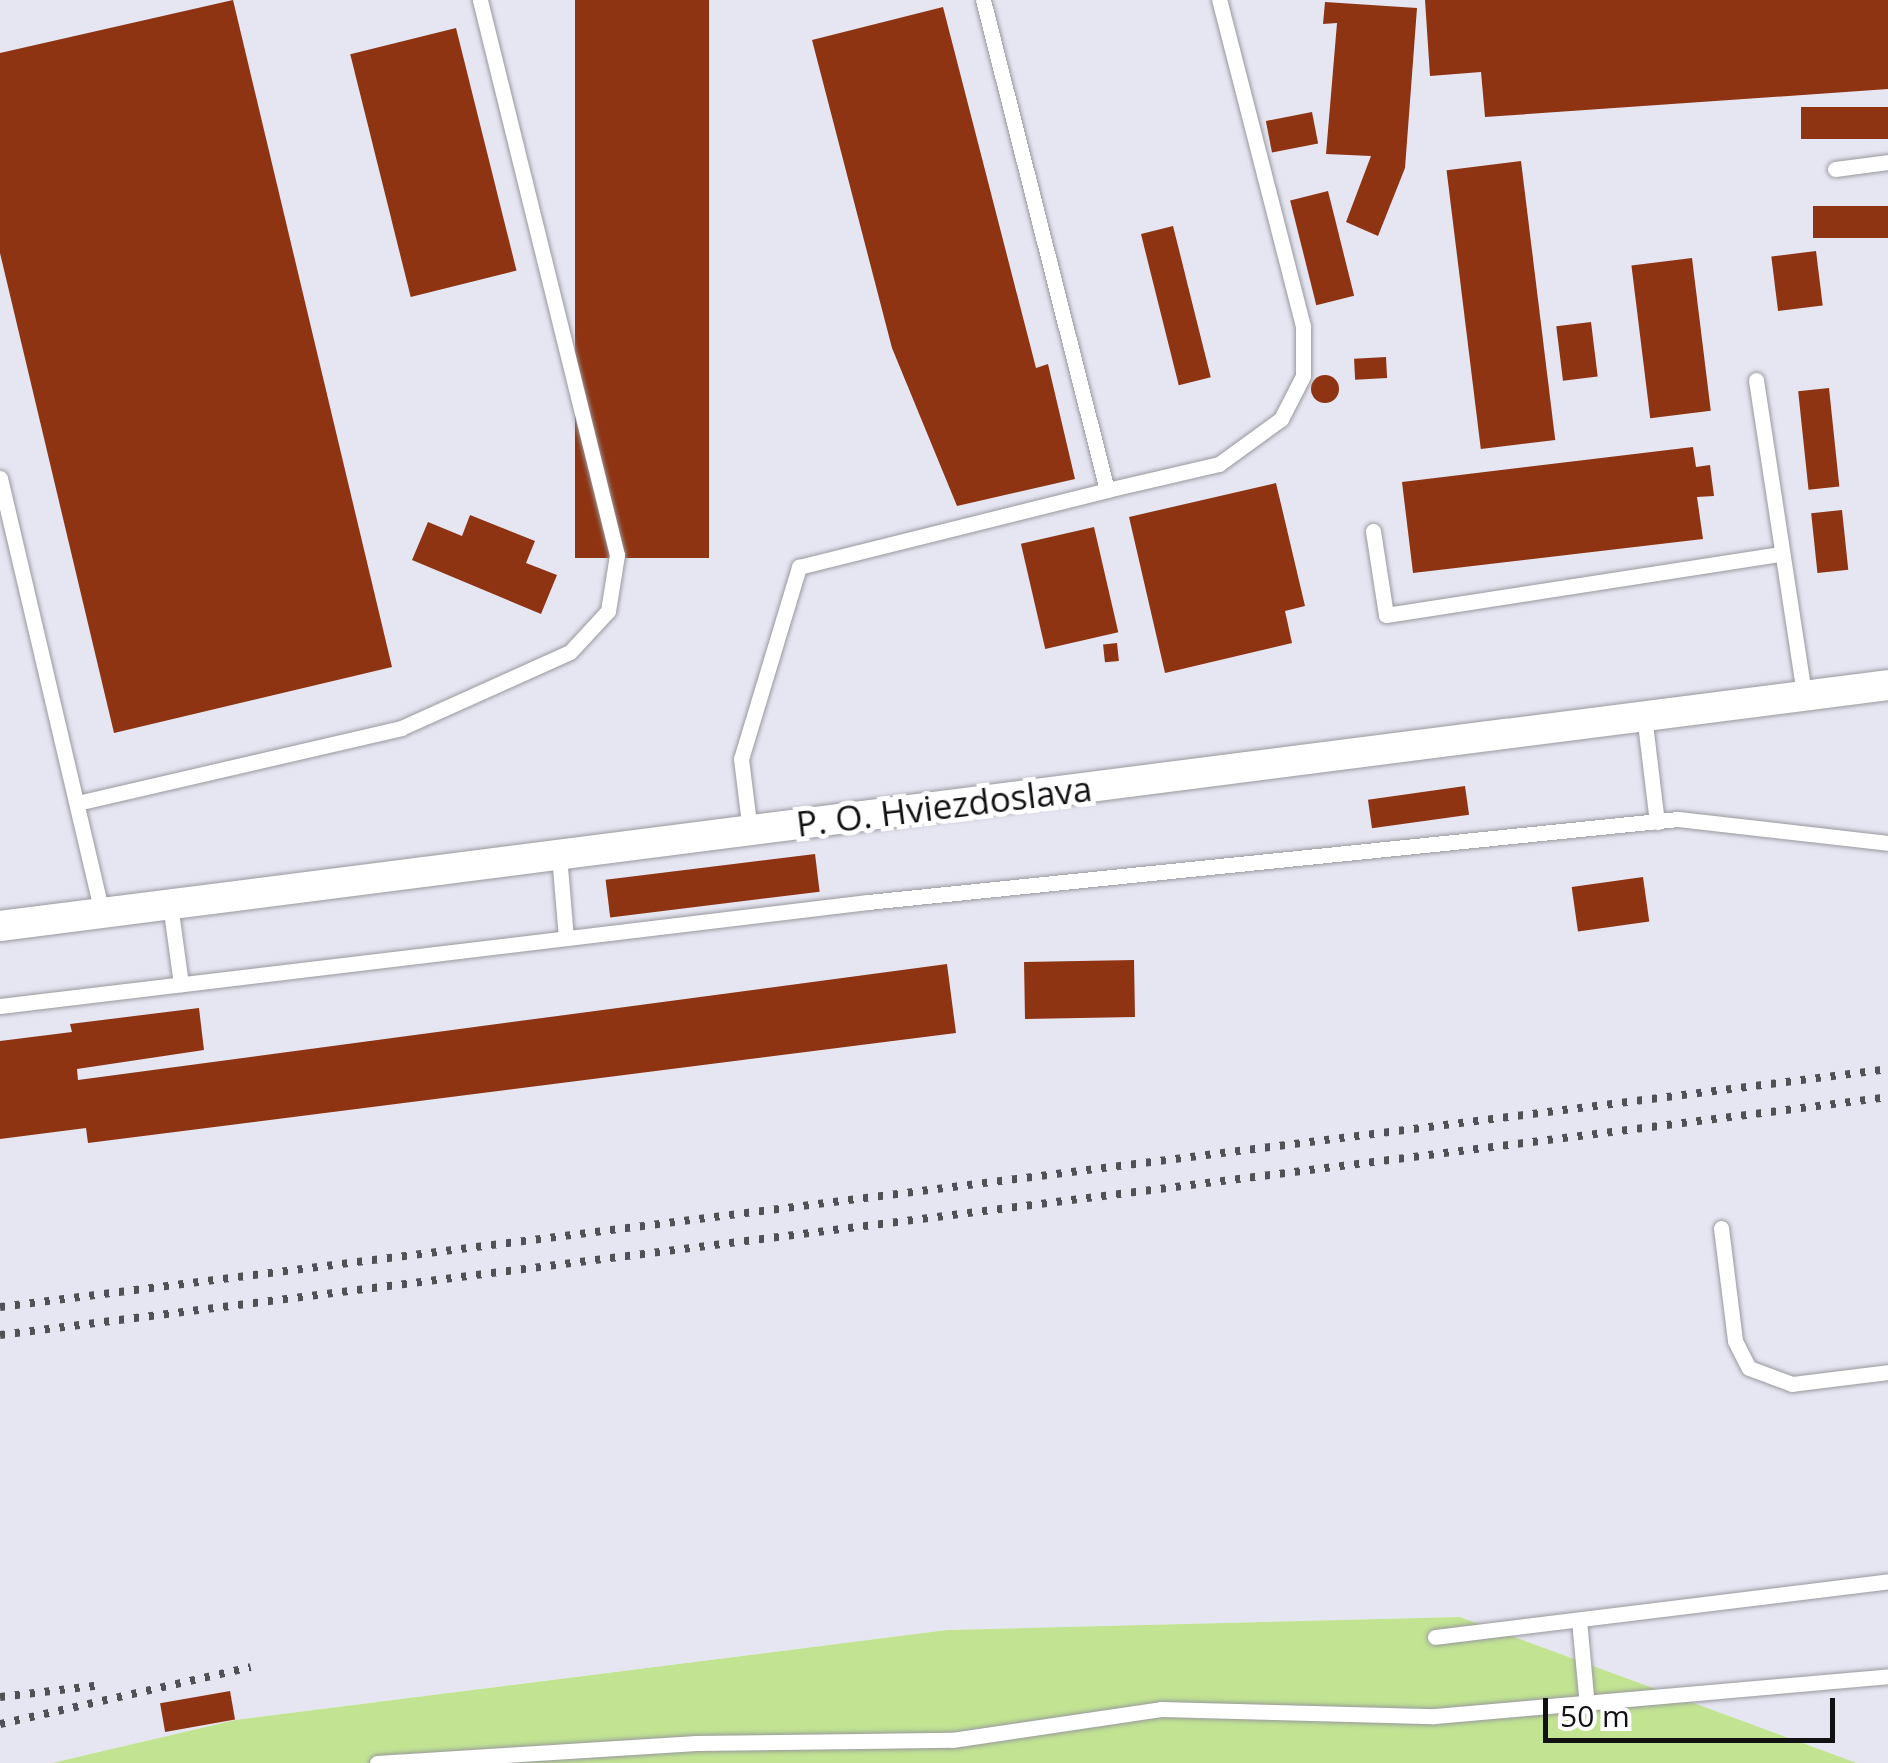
<!DOCTYPE html>
<style>
body{margin:0}
#map{position:relative;width:1888px;height:1763px;overflow:hidden;background:#f6f6fc;font-family:"Open Sans",sans-serif}
div>[style]{position:absolute}
.built>*{inset:0;background:#e6e6f3}
.green>*{inset:0;background:#c1e392}
.building>*{inset:0;background:#8e3413;transform-origin:0 0}
.round{border-radius:50%}
.roads{filter:drop-shadow(0 0 2px #98989d) drop-shadow(0 0 2px #98989d)}
.lane>*{height:15px;margin:-7.5px;padding:0 7.5px;transform-origin:7.5px;border-radius:7.5px;background:#fff}
.street>*{height:30px;margin:-15px;padding:0 15px;transform-origin:15px;border-radius:15px;background:#fff}
.rail>*{height:8px;margin-top:-4px;transform-origin:0;background:repeating-linear-gradient(90deg,#515155 0 5px,transparent 0 15px)}
span{translate:-50% -50%;white-space:nowrap;text-align:center;line-height:1.15;-webkit-text-stroke:10px #fff;paint-order:stroke}
.street-label{font-size:35px;color:#121214}
.scale{position:absolute;left:1543px;top:1698px;width:292px;height:45px;box-sizing:border-box;border:5px solid #121214;border-top:0;padding-left:12px;font-size:30px;line-height:35px;white-space:nowrap;color:#121214;-webkit-text-stroke:8px #fff;paint-order:stroke}
</style>
<div id="map">
<div class="built">
<div style="clip-path:polygon(0 0,1888px 0,1888px 1763px,1857px 1763px,1460px 1617px,947px 1630px,235px 1720px,52px 1763px,0 1763px)"></div>
</div>
<div class="green">
<div style="clip-path:polygon(1460px 1617px,1857px 1763px,52px 1763px,235px 1720px,947px 1630px)"></div>
</div>
<div class="building">
<div style="clip-path:polygon(233px 0,392px 667px,114px 733px,0 253px,0 53px)"></div>
<div style="left:575px;top:0;width:134px;height:558px"></div>
<div style="clip-path:polygon(1425px 0,1888px 0,1888px 89px,1485px 117px,1481px 72px,1430px 76px)"></div>
<div style="clip-path:polygon(1325px 2px,1417px 8px,1405px 168px,1378px 236px,1346px 222px,1371px 156px,1326px 154px,1337px 23px,1323px 24px)"></div>
<div style="clip-path:polygon(943px 7px,1036px 368px,1048px 364px,1075px 479px,957px 506px,892px 348px,812px 40px)"></div>
<div style="left:456px;top:28px;width:250px;height:109px;rotate:76deg"></div>
<div style="left:1888px;top:107px;width:32px;height:87px;rotate:90deg"></div>
<div style="left:1312px;top:112px;width:32px;height:47px;rotate:79deg"></div>
<div style="left:1521px;top:161px;width:281px;height:75px;rotate:83deg"></div>
<div style="left:1328px;top:191px;width:108px;height:39px;rotate:76deg"></div>
<div style="left:1888px;top:206px;width:32px;height:75px;rotate:90deg"></div>
<div style="left:1173px;top:226px;width:156px;height:33px;rotate:76deg"></div>
<div style="left:1816px;top:251px;width:55px;height:45px;rotate:83deg"></div>
<div style="left:1692px;top:258px;width:154px;height:61px;rotate:83deg"></div>
<div style="left:1591px;top:322px;width:55px;height:35px;rotate:83deg"></div>
<div style="left:1386px;top:357px;width:21px;height:32px;rotate:87deg"></div>
<div class="round" style="left:1311px;top:375px;width:28px;height:28px"></div>
<div style="left:1829px;top:388px;width:99px;height:31px;rotate:84deg"></div>
<div style="left:677px;top:430px;width:73px;height:58px;rotate:76deg"></div>
<div style="clip-path:polygon(1693px 447px,1696px 467px,1710px 465px,1714px 496px,1697px 497px,1703px 539px,1413px 573px,1402px 482px)"></div>
<div style="clip-path:polygon(1276px 483px,1305px 606px,1285px 611px,1292px 643px,1165px 673px,1129px 517px)"></div>
<div style="left:1842px;top:510px;width:60px;height:31px;rotate:84deg"></div>
<div style="clip-path:polygon(470px 515px,535px 541px,526px 563px,557px 575px,541px 614px,412px 560px,428px 522px,462px 536px)"></div>
<div style="left:1094px;top:527px;width:108px;height:75px;rotate:77deg"></div>
<div style="left:1117px;top:643px;width:18px;height:14px;rotate:84deg"></div>
<div style="left:1465px;top:786px;width:29px;height:98px;rotate:82deg"></div>
<div style="left:815px;top:854px;width:38px;height:211px;rotate:83deg"></div>
<div style="left:1643px;top:877px;width:45px;height:72px;rotate:82deg"></div>
<div style="left:1134px;top:960px;width:57px;height:110px;rotate:89deg"></div>
<div style="clip-path:polygon(947px 964px,956px 1033px,88px 1143px,86px 1128px,0 1139px,0 1041px,72px 1032px,70px 1024px,199px 1008px,204px 1050px,77px 1069px,78px 1080px)"></div>
<div style="left:230px;top:1691px;width:29px;height:71px;rotate:80deg"></div>
</div>
<div class="roads">
<div class="lane">
<div style="left:1835px;top:169px;width:53px;rotate:-7.5deg"></div>
<div style="left:1756px;top:380px;width:319px;rotate:81.3deg"></div>
<div style="left:0;top:478px;width:447px;rotate:76.8deg"></div>
<div style="left:1107px;top:490px;width:115px;rotate:-13.1deg"></div>
<div style="left:1219px;top:464px;width:77px;rotate:-36deg"></div>
<div style="left:1281px;top:419px;width:48px;rotate:-62.9deg"></div>
<div style="left:1303px;top:376px;width:50px;rotate:-90deg"></div>
<div style="left:1303px;top:326px;width:337px;rotate:-104.4deg"></div>
<div style="left:1373px;top:531px;width:85px;rotate:81.2deg"></div>
<div style="left:1386px;top:615px;width:401px;rotate:-8.8deg"></div>
<div style="left:1644px;top:715px;width:108px;rotate:83.1deg"></div>
<div style="left:77px;top:803px;width:333px;rotate:-13deg"></div>
<div style="left:401px;top:728px;width:185px;rotate:-24.2deg"></div>
<div style="left:570px;top:652px;width:56px;rotate:-47.2deg"></div>
<div style="left:608px;top:611px;width:57px;rotate:-80.9deg"></div>
<div style="left:617px;top:555px;width:572px;rotate:-103.87deg"></div>
<div style="left:750px;top:831px;width:73px;rotate:-97.1deg"></div>
<div style="left:741px;top:759px;width:201px;rotate:-73.2deg"></div>
<div style="left:799px;top:567px;width:317px;rotate:-14deg"></div>
<div style="left:1107px;top:490px;width:505px;rotate:-104.2deg"></div>
<div style="left:559px;top:855px;width:83px;rotate:85.2deg"></div>
<div style="left:170px;top:904px;width:81px;rotate:82.2deg"></div>
<div style="left:0;top:1006px;width:874px;rotate:-6.83deg"></div>
<div style="left:868px;top:902px;width:814px;rotate:-5.85deg"></div>
<div style="left:1678px;top:819px;width:211px;rotate:6.5deg"></div>
<div style="left:1721px;top:1228px;width:114px;rotate:82.9deg"></div>
<div style="left:1735px;top:1341px;width:30px;rotate:63deg"></div>
<div style="left:1749px;top:1368px;width:46px;rotate:20.4deg"></div>
<div style="left:1792px;top:1384px;width:97px;rotate:-7.1deg"></div>
<div style="left:1579px;top:1620px;width:86px;rotate:84.7deg"></div>
<div style="left:1435px;top:1637px;width:456px;rotate:-7deg"></div>
<div style="left:377px;top:1763px;width:320px;rotate:-3.6deg"></div>
<div style="left:696px;top:1743px;width:256px;rotate:-0.7deg"></div>
<div style="left:952px;top:1740px;width:211px;rotate:-8.4deg"></div>
<div style="left:1161px;top:1709px;width:273px;rotate:1.5deg"></div>
<div style="left:1434px;top:1716px;width:456px;rotate:-5deg"></div>
</div>
<div class="street">
<div style="left:0;top:926px;width:1903px;rotate:-7.27deg"></div>
</div>
</div>
<div class="rail">
<div style="left:0;top:1307px;width:1903px;rotate:-7.18deg"></div>
<div style="left:0;top:1335px;width:1903px;rotate:-7.18deg"></div>
<div style="left:0;top:1697px;width:103px;rotate:-6.7deg"></div>
<div style="left:0;top:1724px;width:257px;rotate:-12.8deg"></div>
</div>
<div class="street-label">
<span style="left:944px;top:806px;rotate:-7deg">P. O. Hviezdoslava</span>
</div>
<div class="scale">50 m</div>
</div>
